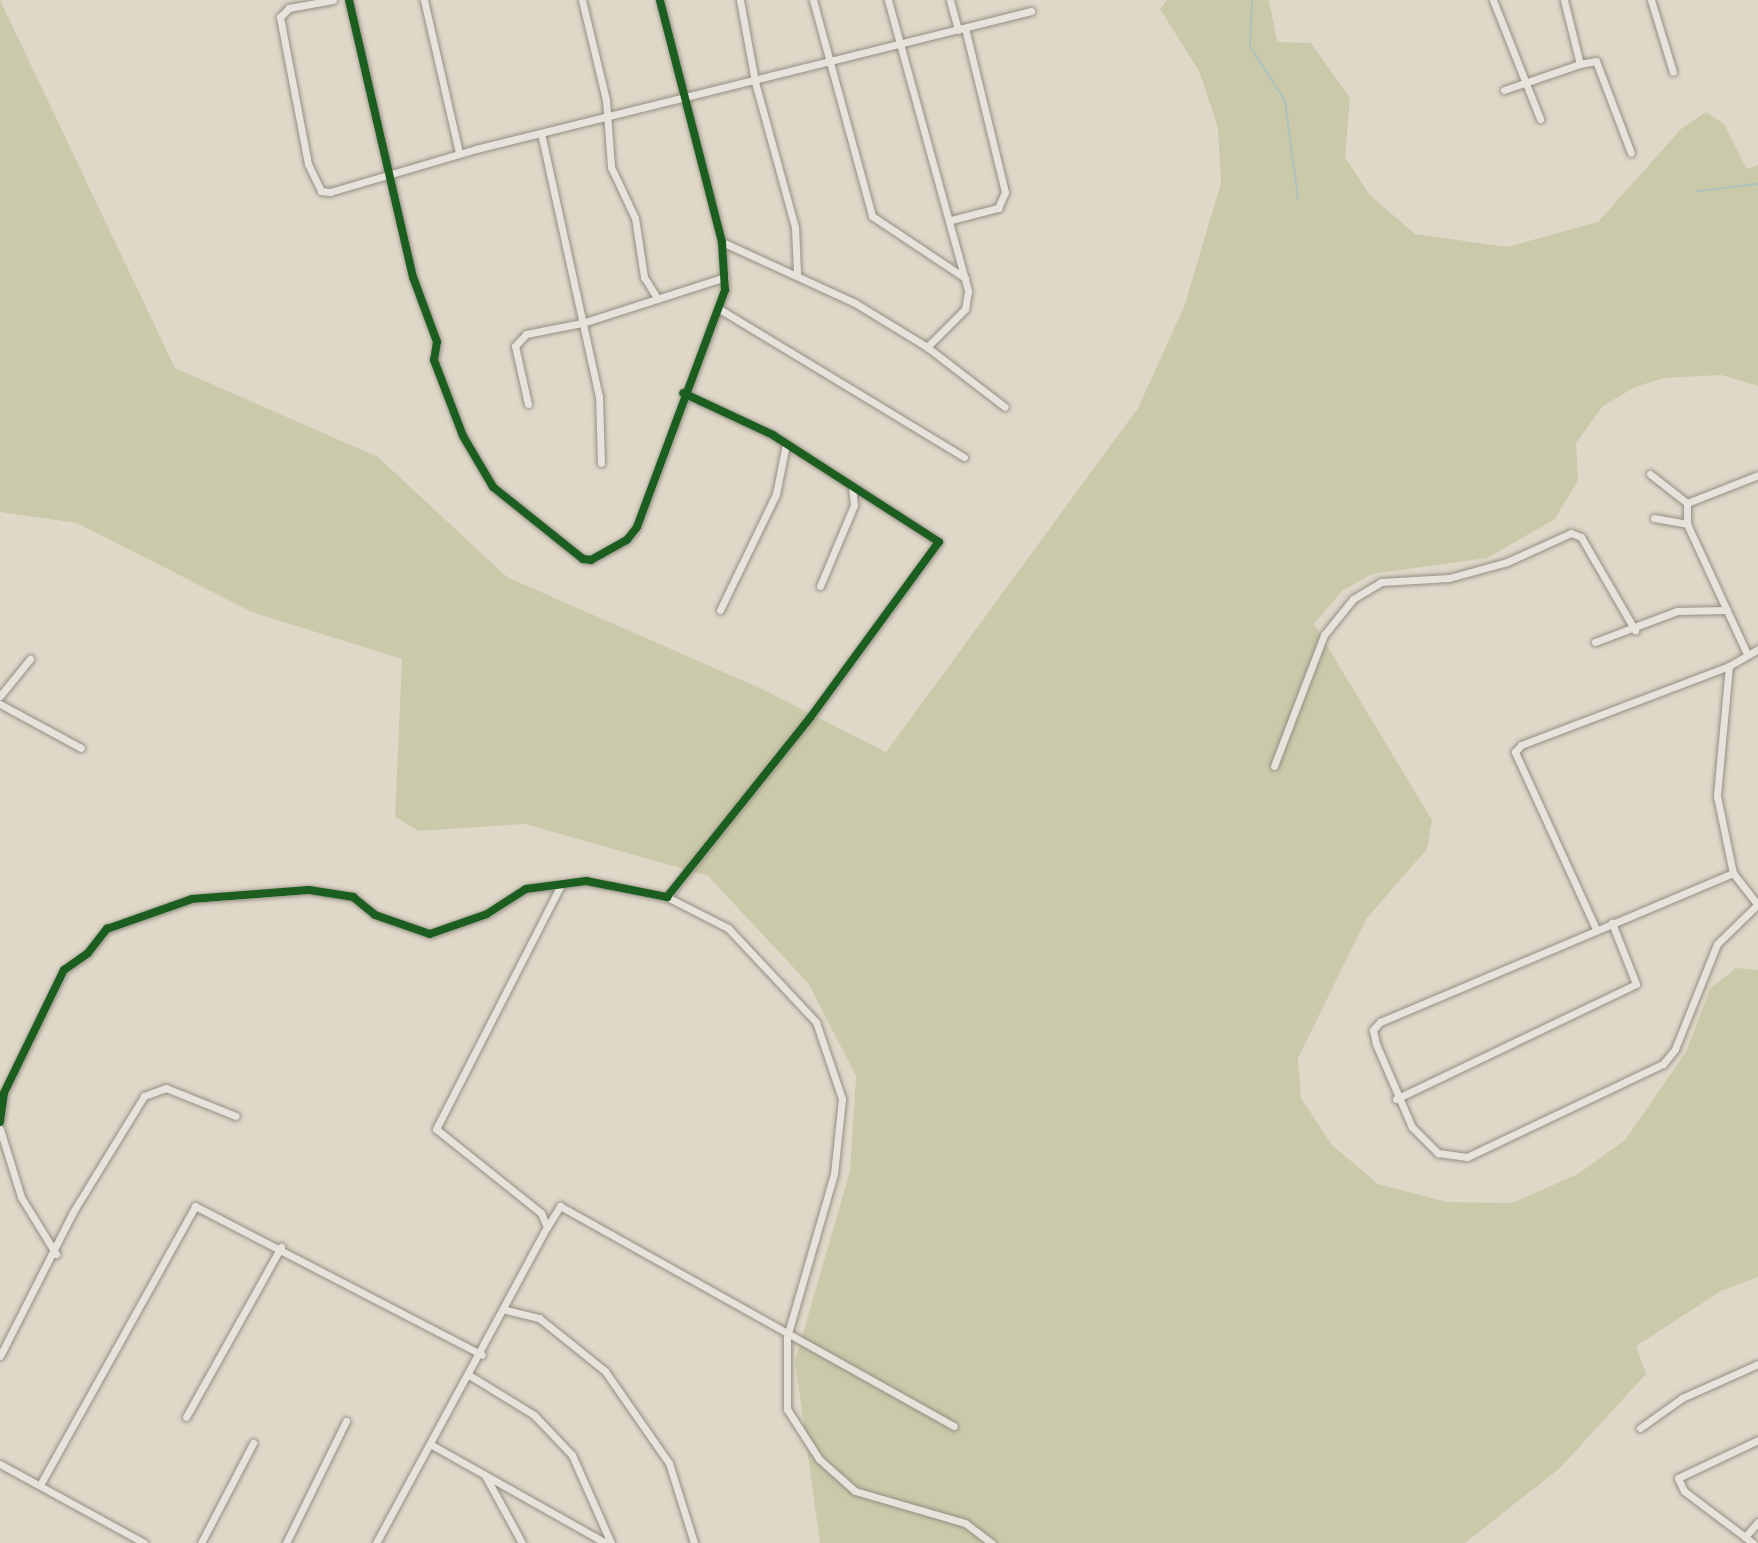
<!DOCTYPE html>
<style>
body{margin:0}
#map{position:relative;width:1758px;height:1543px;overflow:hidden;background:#dfd8c9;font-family:Alegreya,serif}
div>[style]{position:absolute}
.green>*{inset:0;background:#cacaaa}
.stream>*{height:2px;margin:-1px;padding:0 1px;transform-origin:1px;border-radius:1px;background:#aec2be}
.roads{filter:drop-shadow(0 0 2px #958e83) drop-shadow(0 0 2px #958e83)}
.street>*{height:7px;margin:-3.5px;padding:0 3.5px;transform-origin:3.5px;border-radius:3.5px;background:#e6e3dc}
.cycleway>*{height:8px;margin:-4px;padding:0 4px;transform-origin:4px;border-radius:4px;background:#1b5e20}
span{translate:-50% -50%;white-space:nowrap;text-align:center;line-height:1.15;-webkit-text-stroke:8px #efe8d7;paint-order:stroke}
</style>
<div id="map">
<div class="green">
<div style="clip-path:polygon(0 0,175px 368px,378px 457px,507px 577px,762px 689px,886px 752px,1138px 408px,1184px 307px,1221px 183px,1218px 128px,1199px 71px,1160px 9px,1167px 0,1269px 0,1277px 42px,1311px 43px,1350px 98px,1345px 157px,1369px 194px,1415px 234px,1507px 247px,1598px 222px,1682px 128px,1706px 112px,1724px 124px,1747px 169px,1758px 165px,1758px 386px,1721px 375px,1664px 378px,1635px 387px,1603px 406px,1576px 443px,1578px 480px,1555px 519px,1487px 558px,1372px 574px,1342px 591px,1314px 624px,1432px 820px,1427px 849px,1367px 918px,1298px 1058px,1301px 1098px,1332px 1145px,1378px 1184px,1447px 1202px,1512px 1203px,1578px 1174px,1625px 1140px,1686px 1052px,1710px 989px,1736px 968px,1758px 970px,1758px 1277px,1721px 1291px,1636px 1346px,1646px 1374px,1560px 1468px,1465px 1543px,820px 1543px,795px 1361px,850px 1171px,856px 1076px,808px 983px,708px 876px,525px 824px,419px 831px,395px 817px,402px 659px,252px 612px,77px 523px,0 512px)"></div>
</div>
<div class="stream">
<div style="left:1252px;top:0;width:46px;rotate:92.5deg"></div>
<div style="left:1250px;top:46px;width:65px;rotate:57.5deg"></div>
<div style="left:1285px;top:101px;width:99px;rotate:82.4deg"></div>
<div style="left:1697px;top:191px;width:61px;rotate:-6.5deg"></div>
</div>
<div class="roads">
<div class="street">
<div style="left:333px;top:0;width:45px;rotate:169.7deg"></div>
<div style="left:289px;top:8px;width:13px;rotate:135deg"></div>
<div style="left:280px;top:17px;width:150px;rotate:79.2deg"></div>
<div style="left:308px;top:164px;width:30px;rotate:64deg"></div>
<div style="left:321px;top:191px;width:9px;rotate:6deg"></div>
<div style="left:330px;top:192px;width:152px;rotate:-16.4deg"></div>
<div style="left:476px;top:149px;width:572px;rotate:-13.96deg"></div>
<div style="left:349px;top:0;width:284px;rotate:77deg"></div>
<div style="left:413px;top:277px;width:69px;rotate:69.7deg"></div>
<div style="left:437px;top:342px;width:18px;rotate:99deg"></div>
<div style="left:434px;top:360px;width:81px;rotate:69.1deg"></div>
<div style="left:463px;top:436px;width:59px;rotate:59.5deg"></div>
<div style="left:493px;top:487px;width:115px;rotate:38.7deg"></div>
<div style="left:583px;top:559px;width:8px;rotate:7deg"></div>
<div style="left:591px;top:560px;width:41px;rotate:-29.1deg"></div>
<div style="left:627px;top:540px;width:16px;rotate:-52deg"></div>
<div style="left:637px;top:527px;width:253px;rotate:-69.6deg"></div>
<div style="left:725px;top:290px;width:48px;rotate:-93.6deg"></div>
<div style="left:722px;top:242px;width:250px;rotate:-104.4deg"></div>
<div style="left:424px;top:0;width:157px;rotate:77.1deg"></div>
<div style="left:582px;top:0;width:103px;rotate:76.5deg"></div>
<div style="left:606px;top:100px;width:67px;rotate:85.7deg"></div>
<div style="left:611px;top:167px;width:56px;rotate:64.8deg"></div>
<div style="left:635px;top:218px;width:60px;rotate:81.3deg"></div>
<div style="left:644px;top:277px;width:26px;rotate:58deg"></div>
<div style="left:740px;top:0;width:83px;rotate:79.6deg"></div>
<div style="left:755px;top:82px;width:150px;rotate:74.6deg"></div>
<div style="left:795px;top:227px;width:46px;rotate:87.5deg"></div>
<div style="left:813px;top:0;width:224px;rotate:74.7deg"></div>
<div style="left:872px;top:216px;width:112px;rotate:33.7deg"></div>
<div style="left:888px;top:0;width:302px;rotate:74.6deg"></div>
<div style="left:968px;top:291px;width:18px;rotate:99deg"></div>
<div style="left:965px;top:309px;width:54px;rotate:135deg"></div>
<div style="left:950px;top:0;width:31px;rotate:75deg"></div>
<div style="left:1493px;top:0;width:128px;rotate:68.4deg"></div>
<div style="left:1564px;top:0;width:66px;rotate:76deg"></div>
<div style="left:1580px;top:64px;width:16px;rotate:-11deg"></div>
<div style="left:1596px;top:61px;width:98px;rotate:69.2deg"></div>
<div style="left:1651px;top:0;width:75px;rotate:73deg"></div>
<div style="left:1504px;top:90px;width:80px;rotate:-18.9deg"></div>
<div style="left:541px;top:133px;width:269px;rotate:77.6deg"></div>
<div style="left:599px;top:396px;width:67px;rotate:88.3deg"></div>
<div style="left:951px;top:220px;width:49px;rotate:-14.3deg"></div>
<div style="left:998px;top:208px;width:17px;rotate:-66deg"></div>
<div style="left:1005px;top:192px;width:169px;rotate:-103.7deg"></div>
<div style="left:722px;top:242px;width:146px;rotate:24.6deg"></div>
<div style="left:855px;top:303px;width:84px;rotate:31.4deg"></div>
<div style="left:927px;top:347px;width:98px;rotate:37.6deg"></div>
<div style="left:721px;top:310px;width:284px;rotate:31.2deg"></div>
<div style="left:528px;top:404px;width:59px;rotate:-102.6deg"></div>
<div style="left:515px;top:346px;width:16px;rotate:-47deg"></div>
<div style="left:526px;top:334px;width:57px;rotate:-11.1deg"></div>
<div style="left:582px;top:323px;width:150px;rotate:-17.8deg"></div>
<div style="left:1650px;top:474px;width:47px;rotate:38.1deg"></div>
<div style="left:1687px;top:503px;width:21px;rotate:90deg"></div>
<div style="left:1687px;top:524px;width:143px;rotate:65.2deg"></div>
<div style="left:1687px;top:503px;width:76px;rotate:-21.5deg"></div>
<div style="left:1654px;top:518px;width:34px;rotate:10deg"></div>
<div style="left:820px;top:586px;width:88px;rotate:-67.2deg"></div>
<div style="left:854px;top:505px;width:18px;rotate:-96deg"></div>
<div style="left:720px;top:610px;width:129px;rotate:-64.2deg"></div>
<div style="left:776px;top:494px;width:51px;rotate:-78.7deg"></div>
<div style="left:1595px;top:642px;width:88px;rotate:-20.7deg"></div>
<div style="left:1677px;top:611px;width:50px;rotate:-1.1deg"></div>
<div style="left:1729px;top:666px;width:131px;rotate:95.3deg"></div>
<div style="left:1717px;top:796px;width:79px;rotate:78.3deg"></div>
<div style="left:1733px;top:873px;width:41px;rotate:52deg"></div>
<div style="left:0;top:696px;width:48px;rotate:-51deg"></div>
<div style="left:0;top:704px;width:92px;rotate:28.5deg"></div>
<div style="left:1274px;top:766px;width:140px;rotate:-69.1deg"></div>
<div style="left:1324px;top:635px;width:46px;rotate:-51.1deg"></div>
<div style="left:1353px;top:599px;width:33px;rotate:-31deg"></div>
<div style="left:1381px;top:582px;width:68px;rotate:-3.4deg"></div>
<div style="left:1449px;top:578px;width:60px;rotate:-15.4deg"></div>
<div style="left:1507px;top:562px;width:70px;rotate:-24.4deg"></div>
<div style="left:1571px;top:533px;width:11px;rotate:22deg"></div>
<div style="left:1581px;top:537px;width:108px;rotate:59.9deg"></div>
<div style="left:1733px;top:873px;width:383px;rotate:157.1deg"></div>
<div style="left:1380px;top:1022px;width:11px;rotate:131deg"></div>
<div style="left:1373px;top:1030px;width:14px;rotate:78deg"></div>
<div style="left:1376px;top:1044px;width:90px;rotate:66.6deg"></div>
<div style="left:1412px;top:1127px;width:37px;rotate:45deg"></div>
<div style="left:1438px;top:1153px;width:29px;rotate:8deg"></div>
<div style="left:1467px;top:1157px;width:217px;rotate:-25.4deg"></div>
<div style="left:1663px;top:1064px;width:19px;rotate:-51deg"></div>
<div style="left:1675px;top:1049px;width:113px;rotate:-68.2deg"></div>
<div style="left:1717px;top:944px;width:56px;rotate:-44.3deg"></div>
<div style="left:667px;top:897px;width:68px;rotate:26.9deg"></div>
<div style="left:728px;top:928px;width:129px;rotate:46.9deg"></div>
<div style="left:816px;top:1022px;width:81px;rotate:71.3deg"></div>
<div style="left:842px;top:1099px;width:75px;rotate:96.1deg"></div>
<div style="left:834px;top:1174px;width:170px;rotate:106.1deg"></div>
<div style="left:787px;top:1337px;width:72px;rotate:90deg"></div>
<div style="left:787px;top:1409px;width:59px;rotate:57.4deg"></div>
<div style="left:819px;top:1459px;width:48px;rotate:41.6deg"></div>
<div style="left:855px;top:1491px;width:115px;rotate:16.2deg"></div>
<div style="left:965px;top:1523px;width:34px;rotate:37deg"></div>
<div style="left:1596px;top:929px;width:195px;rotate:-114.6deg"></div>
<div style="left:1515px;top:752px;width:9px;rotate:-49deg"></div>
<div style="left:1521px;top:745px;width:222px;rotate:-20.8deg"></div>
<div style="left:1729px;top:666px;width:34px;rotate:-30deg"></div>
<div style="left:1396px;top:1099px;width:266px;rotate:-25.6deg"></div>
<div style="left:1636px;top:984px;width:66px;rotate:-111.5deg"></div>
<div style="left:0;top:1122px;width:29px;rotate:-82deg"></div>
<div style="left:4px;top:1093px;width:137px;rotate:-64deg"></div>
<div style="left:64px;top:970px;width:29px;rotate:-35deg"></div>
<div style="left:88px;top:953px;width:31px;rotate:-52deg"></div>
<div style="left:107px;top:929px;width:90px;rotate:-19.4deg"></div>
<div style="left:192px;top:899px;width:117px;rotate:-4.4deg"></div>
<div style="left:309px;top:890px;width:45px;rotate:9deg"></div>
<div style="left:353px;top:897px;width:28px;rotate:39deg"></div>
<div style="left:375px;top:915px;width:58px;rotate:19.1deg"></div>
<div style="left:430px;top:934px;width:60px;rotate:-19.3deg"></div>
<div style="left:487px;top:914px;width:46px;rotate:-32.7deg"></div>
<div style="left:526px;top:889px;width:61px;rotate:-7.6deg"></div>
<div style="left:586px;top:881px;width:83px;rotate:11.2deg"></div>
<div style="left:667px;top:897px;width:229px;rotate:-51.4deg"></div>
<div style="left:810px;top:718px;width:218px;rotate:-53.8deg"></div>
<div style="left:939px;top:542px;width:197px;rotate:-147.2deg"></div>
<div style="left:773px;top:435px;width:99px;rotate:-155deg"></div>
<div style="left:0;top:1129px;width:71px;rotate:72.8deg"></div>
<div style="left:21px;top:1197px;width:67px;rotate:58.4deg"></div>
<div style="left:547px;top:1227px;width:25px;rotate:-58deg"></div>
<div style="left:560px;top:1206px;width:451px;rotate:29.2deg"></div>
<div style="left:506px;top:1310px;width:34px;rotate:14deg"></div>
<div style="left:539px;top:1318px;width:85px;rotate:38.8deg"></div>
<div style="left:605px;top:1371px;width:112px;rotate:55.2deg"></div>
<div style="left:669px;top:1463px;width:84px;rotate:72.6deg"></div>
<div style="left:0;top:1356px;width:161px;rotate:-63.1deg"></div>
<div style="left:73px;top:1212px;width:136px;rotate:-58.5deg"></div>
<div style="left:144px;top:1096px;width:23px;rotate:-20deg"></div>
<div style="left:166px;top:1088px;width:75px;rotate:21.8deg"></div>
<div style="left:469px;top:1375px;width:76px;rotate:31.6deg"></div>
<div style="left:534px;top:1415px;width:55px;rotate:46.5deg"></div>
<div style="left:572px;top:1455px;width:96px;rotate:66.1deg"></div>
<div style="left:186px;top:1417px;width:195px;rotate:-60.8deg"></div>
<div style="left:1640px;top:1428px;width:52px;rotate:-35.5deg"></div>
<div style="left:1682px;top:1398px;width:83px;rotate:-24.1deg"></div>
<div style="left:430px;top:1444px;width:202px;rotate:29.4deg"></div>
<div style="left:0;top:1464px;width:164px;rotate:28.7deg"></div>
<div style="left:486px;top:1477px;width:75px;rotate:61.4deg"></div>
<div style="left:40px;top:1485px;width:319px;rotate:-60.9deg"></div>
<div style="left:195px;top:1206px;width:323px;rotate:27.4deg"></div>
<div style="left:1745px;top:1537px;width:20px;rotate:-49deg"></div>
<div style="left:201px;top:1543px;width:113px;rotate:-62.5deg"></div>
<div style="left:286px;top:1543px;width:136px;rotate:-63.8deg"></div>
<div style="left:376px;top:1543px;width:359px;rotate:-61.6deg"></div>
<div style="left:547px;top:1227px;width:15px;rotate:-113deg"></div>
<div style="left:541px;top:1213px;width:134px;rotate:-141.3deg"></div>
<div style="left:436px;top:1129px;width:272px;rotate:-62.9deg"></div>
<div style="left:1753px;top:1543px;width:86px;rotate:-143deg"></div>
<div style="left:1684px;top:1491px;width:14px;rotate:-115deg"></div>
<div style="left:1678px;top:1478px;width:89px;rotate:-25.4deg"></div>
</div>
</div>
<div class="cycleway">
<div style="left:349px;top:0;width:284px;rotate:77deg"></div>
<div style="left:413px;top:277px;width:69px;rotate:69.7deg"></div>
<div style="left:437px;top:342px;width:18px;rotate:99deg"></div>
<div style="left:434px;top:360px;width:81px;rotate:69.1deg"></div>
<div style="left:463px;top:436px;width:59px;rotate:59.5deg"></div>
<div style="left:493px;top:487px;width:115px;rotate:38.7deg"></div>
<div style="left:583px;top:559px;width:8px;rotate:7deg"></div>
<div style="left:591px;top:560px;width:41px;rotate:-29.1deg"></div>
<div style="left:627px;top:540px;width:16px;rotate:-52deg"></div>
<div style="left:637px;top:527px;width:253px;rotate:-69.6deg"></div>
<div style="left:725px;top:290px;width:48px;rotate:-93.6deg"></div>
<div style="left:722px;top:242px;width:250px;rotate:-104.4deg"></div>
<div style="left:0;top:1122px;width:29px;rotate:-82deg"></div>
<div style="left:4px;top:1093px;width:137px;rotate:-64deg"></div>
<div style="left:64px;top:970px;width:29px;rotate:-35deg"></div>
<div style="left:88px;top:953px;width:31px;rotate:-52deg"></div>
<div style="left:107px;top:929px;width:90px;rotate:-19.4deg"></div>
<div style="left:192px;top:899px;width:117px;rotate:-4.4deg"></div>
<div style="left:309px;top:890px;width:45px;rotate:9deg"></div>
<div style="left:353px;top:897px;width:28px;rotate:39deg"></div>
<div style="left:375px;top:915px;width:58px;rotate:19.1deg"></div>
<div style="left:430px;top:934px;width:60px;rotate:-19.3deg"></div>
<div style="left:487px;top:914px;width:46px;rotate:-32.7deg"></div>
<div style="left:526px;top:889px;width:61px;rotate:-7.6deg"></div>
<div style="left:586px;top:881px;width:83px;rotate:11.2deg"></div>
<div style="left:667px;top:897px;width:229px;rotate:-51.4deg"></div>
<div style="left:810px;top:718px;width:218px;rotate:-53.8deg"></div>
<div style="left:939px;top:542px;width:197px;rotate:-147.2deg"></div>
<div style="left:773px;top:435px;width:99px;rotate:-155deg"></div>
</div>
</div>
